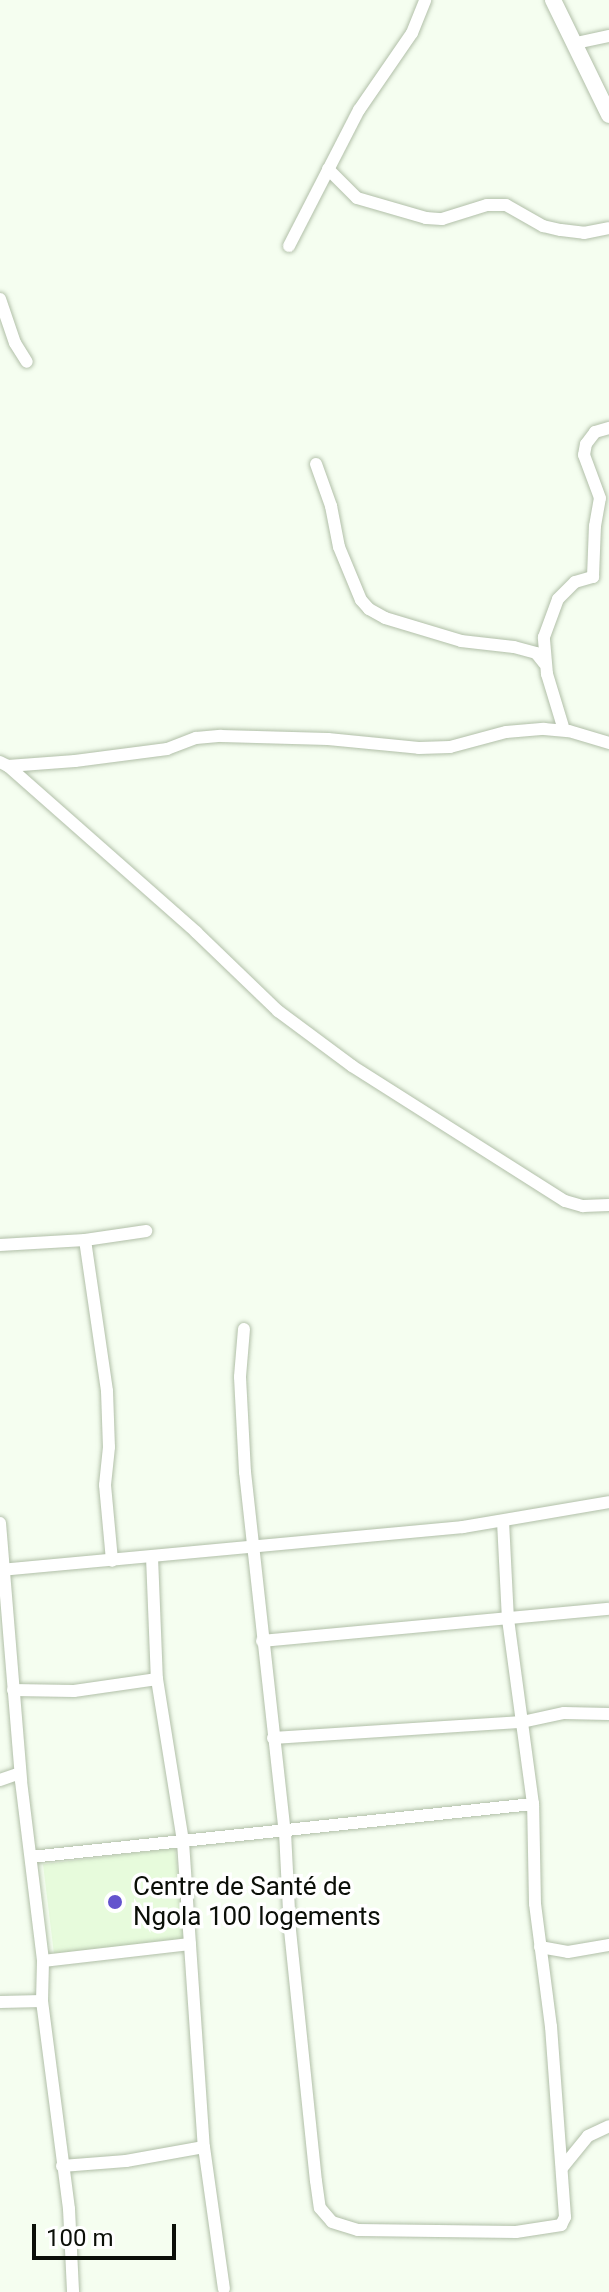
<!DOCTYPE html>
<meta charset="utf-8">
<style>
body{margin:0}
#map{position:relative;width:609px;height:2292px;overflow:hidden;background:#f5fef0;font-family:Roboto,sans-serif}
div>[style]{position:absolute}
.built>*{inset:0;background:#e7fbdc;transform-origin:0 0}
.roads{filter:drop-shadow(0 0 2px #b1bfa8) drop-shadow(0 0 2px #b1bfa8)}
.street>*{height:12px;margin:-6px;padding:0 6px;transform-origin:6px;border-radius:6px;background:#fff}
.secondary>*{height:16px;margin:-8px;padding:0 8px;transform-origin:8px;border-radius:8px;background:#fff}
.dots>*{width:22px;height:22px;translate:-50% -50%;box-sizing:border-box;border:4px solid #fff;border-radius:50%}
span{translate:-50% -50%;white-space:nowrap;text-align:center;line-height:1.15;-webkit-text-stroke:7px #fff;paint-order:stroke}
.poi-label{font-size:26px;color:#0b0f08}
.left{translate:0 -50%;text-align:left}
.scale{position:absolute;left:32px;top:2224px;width:144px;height:36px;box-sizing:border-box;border:4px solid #0b0f08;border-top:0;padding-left:10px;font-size:24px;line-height:28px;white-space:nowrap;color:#0b0f08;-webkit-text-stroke:6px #fff;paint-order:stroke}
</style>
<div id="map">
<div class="built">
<div style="left:175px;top:1848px;width:93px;height:133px;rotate:83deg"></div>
</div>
<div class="roads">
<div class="street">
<div style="left:576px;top:43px;width:34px;rotate:-12deg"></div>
<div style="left:328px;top:169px;width:41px;rotate:45deg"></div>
<div style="left:357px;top:198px;width:72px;rotate:16.2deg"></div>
<div style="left:426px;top:218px;width:16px;rotate:4deg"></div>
<div style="left:442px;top:219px;width:47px;rotate:-17.3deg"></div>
<div style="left:487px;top:205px;width:19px"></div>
<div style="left:506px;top:205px;width:43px;rotate:29.6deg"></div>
<div style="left:543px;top:226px;width:18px;rotate:13deg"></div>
<div style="left:561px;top:230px;width:23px;rotate:7deg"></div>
<div style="left:584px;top:233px;width:25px;rotate:-11deg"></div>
<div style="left:289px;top:246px;width:153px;rotate:-62.8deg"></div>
<div style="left:359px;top:110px;width:93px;rotate:-55.5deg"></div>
<div style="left:412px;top:33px;width:35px;rotate:-68deg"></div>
<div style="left:0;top:299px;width:46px;rotate:71.2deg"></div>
<div style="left:15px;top:343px;width:22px;rotate:58deg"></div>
<div style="left:316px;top:464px;width:45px;rotate:70.3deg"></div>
<div style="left:331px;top:506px;width:42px;rotate:79deg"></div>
<div style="left:339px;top:547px;width:57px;rotate:67.5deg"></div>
<div style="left:361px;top:600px;width:12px;rotate:48deg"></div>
<div style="left:369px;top:609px;width:18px;rotate:29deg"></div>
<div style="left:385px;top:618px;width:79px;rotate:16.8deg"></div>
<div style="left:461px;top:641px;width:53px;rotate:6.5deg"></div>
<div style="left:514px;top:647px;width:23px;rotate:15deg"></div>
<div style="left:536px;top:653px;width:13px;rotate:51deg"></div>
<div style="left:564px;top:730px;width:59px;rotate:-106.9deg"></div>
<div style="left:547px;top:674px;width:37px;rotate:-95deg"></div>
<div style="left:544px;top:637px;width:40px;rotate:-69.8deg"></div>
<div style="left:558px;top:599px;width:24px;rotate:-45deg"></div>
<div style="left:575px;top:582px;width:19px;rotate:-16deg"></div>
<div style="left:593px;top:577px;width:51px;rotate:-87.8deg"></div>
<div style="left:595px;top:526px;width:28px;rotate:-80deg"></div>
<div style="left:600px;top:498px;width:46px;rotate:-110.4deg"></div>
<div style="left:584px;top:455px;width:11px;rotate:-80deg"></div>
<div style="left:586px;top:444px;width:15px;rotate:-53deg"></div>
<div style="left:595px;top:432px;width:15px;rotate:-16deg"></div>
<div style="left:0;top:762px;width:9px;rotate:27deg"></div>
<div style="left:8px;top:766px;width:67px;rotate:-4.3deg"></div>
<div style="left:75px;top:761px;width:93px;rotate:-7.4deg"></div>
<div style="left:167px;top:749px;width:31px;rotate:-21deg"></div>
<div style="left:196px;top:738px;width:25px;rotate:-5deg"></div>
<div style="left:221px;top:736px;width:107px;rotate:1.6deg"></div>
<div style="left:328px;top:739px;width:91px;rotate:5.6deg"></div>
<div style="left:419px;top:748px;width:31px;rotate:-2deg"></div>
<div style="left:450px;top:747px;width:58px;rotate:-15deg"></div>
<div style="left:506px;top:732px;width:38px;rotate:-5deg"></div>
<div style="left:544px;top:729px;width:25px;rotate:5deg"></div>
<div style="left:569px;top:731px;width:42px;rotate:16.7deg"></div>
<div style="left:8px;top:766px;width:251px;rotate:41.4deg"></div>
<div style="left:196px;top:932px;width:114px;rotate:43.9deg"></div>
<div style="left:278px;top:1011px;width:92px;rotate:36.6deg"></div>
<div style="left:352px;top:1066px;width:252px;rotate:32.4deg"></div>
<div style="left:565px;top:1201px;width:19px;rotate:16deg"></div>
<div style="left:583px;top:1206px;width:26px;rotate:-2deg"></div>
<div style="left:85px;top:1240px;width:153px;rotate:81.7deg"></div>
<div style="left:107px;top:1391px;width:56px;rotate:88deg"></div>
<div style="left:109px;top:1447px;width:38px;rotate:96deg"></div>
<div style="left:105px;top:1485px;width:76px;rotate:84.7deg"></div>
<div style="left:0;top:1245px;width:85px;rotate:-3.4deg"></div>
<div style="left:85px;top:1240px;width:62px;rotate:-8.4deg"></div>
<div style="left:244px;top:1329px;width:48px;rotate:94.8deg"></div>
<div style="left:240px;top:1377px;width:95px;rotate:87deg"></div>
<div style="left:245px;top:1472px;width:362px;rotate:83.7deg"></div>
<div style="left:285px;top:1832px;width:98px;rotate:87.1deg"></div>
<div style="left:290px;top:1930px;width:252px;rotate:84.1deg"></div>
<div style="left:316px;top:2181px;width:27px;rotate:82deg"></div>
<div style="left:320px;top:2208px;width:18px;rotate:49deg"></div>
<div style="left:332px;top:2222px;width:27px;rotate:17deg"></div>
<div style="left:358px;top:2230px;width:158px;rotate:0.7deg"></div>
<div style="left:516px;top:2232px;width:46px;rotate:-8.8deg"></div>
<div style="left:561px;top:2225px;width:9px;rotate:-63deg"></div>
<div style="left:565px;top:2217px;width:191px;rotate:-94.2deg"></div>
<div style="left:551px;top:2027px;width:124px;rotate:-97.4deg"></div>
<div style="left:535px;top:1904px;width:100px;rotate:-91.1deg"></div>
<div style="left:533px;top:1804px;width:186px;rotate:-97.7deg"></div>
<div style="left:508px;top:1620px;width:99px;rotate:-92.9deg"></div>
<div style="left:0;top:1523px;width:259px;rotate:85.3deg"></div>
<div style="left:21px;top:1781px;width:181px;rotate:83deg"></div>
<div style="left:43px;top:1961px;width:40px;rotate:91.4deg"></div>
<div style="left:42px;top:2001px;width:210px;rotate:82.6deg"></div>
<div style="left:69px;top:2209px;width:83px;rotate:87.2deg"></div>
<div style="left:152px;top:1557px;width:122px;rotate:87.7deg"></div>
<div style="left:157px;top:1679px;width:165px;rotate:80.9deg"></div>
<div style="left:183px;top:1842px;width:306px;rotate:86.1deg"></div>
<div style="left:204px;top:2147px;width:143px;rotate:82deg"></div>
<div style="left:1px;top:1570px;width:464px;rotate:-5.3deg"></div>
<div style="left:463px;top:1527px;width:148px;rotate:-9.7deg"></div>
<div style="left:262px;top:1641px;width:348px;rotate:-5.3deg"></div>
<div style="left:13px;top:1690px;width:61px;rotate:0.9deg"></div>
<div style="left:74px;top:1691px;width:84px;rotate:-8.2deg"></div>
<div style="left:273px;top:1738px;width:250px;rotate:-3.7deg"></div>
<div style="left:522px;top:1722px;width:43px;rotate:-12.1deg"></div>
<div style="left:564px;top:1713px;width:45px;rotate:1.3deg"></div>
<div style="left:0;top:1780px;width:21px;rotate:-19deg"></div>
<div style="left:31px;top:1857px;width:505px;rotate:-6.03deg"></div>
<div style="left:540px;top:1947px;width:28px;rotate:10deg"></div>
<div style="left:568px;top:1952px;width:42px;rotate:-9.7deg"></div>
<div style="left:43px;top:1961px;width:148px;rotate:-6.6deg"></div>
<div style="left:0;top:2002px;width:42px;rotate:-1.4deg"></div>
<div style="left:62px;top:2166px;width:64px;rotate:-4.5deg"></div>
<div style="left:126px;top:2161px;width:79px;rotate:-10.2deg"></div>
<div style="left:562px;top:2168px;width:41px;rotate:-50.9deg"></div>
<div style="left:588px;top:2136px;width:23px;rotate:-25deg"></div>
</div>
<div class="secondary">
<div style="left:553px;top:0;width:128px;rotate:64deg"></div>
</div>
</div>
<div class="dots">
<div style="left:115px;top:1902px;background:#6354cd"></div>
</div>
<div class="poi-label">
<span class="left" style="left:133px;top:1902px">Centre de Santé de<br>Ngola 100 logements</span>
</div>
<div class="scale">100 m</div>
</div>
